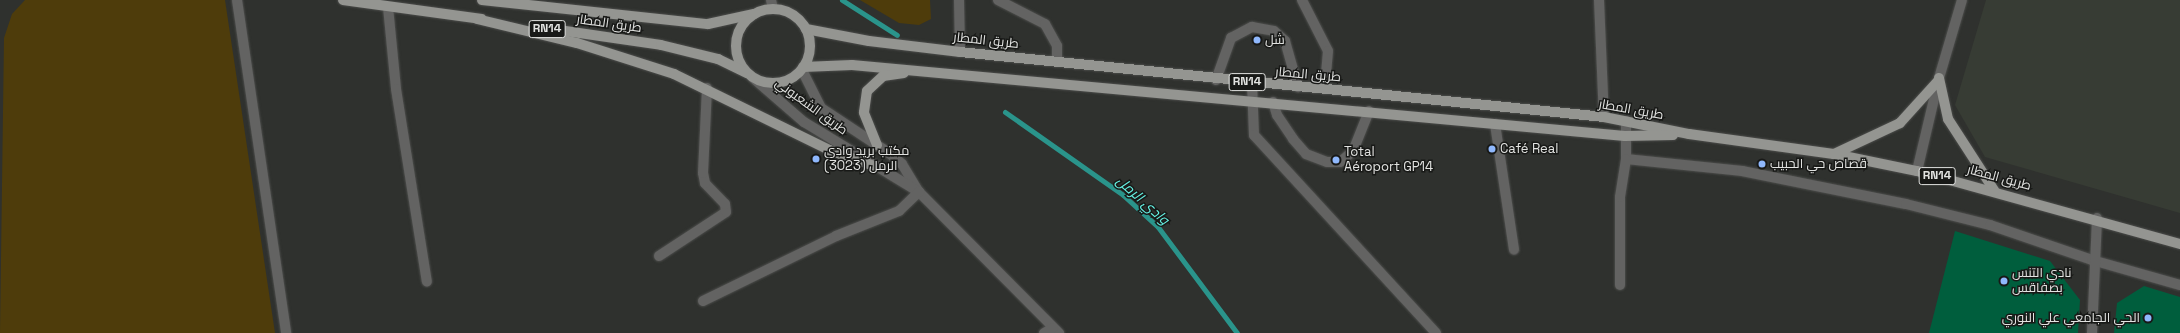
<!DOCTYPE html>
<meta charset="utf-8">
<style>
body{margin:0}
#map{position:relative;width:2180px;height:333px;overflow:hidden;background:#2f312e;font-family:"Space Grotesk",Cairo,sans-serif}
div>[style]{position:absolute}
.built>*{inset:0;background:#373c34}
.green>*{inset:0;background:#4e3c0b}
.stream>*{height:5px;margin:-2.5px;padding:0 2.5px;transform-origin:2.5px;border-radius:2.5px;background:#2a948b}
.building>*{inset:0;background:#005e3d}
.roads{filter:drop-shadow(0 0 1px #4c4d4b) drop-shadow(0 0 1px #4c4d4b)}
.minor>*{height:10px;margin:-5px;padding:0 5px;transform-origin:5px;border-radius:5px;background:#636362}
.major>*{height:10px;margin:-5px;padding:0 5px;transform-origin:5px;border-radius:5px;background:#949591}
.major>.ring{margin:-5px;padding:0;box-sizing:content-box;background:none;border:10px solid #949591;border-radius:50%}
.dots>*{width:11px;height:11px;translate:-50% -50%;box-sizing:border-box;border:2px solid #181917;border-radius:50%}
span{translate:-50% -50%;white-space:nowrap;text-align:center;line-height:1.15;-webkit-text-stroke:3px #181917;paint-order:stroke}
.shield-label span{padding:1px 3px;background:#181917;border:1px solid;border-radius:3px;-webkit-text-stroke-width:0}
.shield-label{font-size:12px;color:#e2e3e1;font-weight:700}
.street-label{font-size:13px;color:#e2e3e1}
.poi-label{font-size:13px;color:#e2e3e1}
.left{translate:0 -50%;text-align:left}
.right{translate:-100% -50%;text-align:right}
.water-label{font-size:14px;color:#67f6e8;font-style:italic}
</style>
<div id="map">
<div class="built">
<div style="clip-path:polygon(1986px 0,2180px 0,2180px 213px,1985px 157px,1955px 105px)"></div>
</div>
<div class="green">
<div style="clip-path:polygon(25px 0,225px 0,275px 333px,0 333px,4px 38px,12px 14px)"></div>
<div style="clip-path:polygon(860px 0,930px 0,931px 19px,919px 25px,899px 23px)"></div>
</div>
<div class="stream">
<div style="left:842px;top:0;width:65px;rotate:32.5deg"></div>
<div style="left:1005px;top:112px;width:144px;rotate:35.1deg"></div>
<div style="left:1123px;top:195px;width:47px;rotate:42.4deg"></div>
<div style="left:1158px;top:227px;width:132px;rotate:53.3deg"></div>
</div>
<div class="building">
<div style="clip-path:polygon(1955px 231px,2050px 261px,2080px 300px,2078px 333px,1929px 333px)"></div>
<div style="clip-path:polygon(2144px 286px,2180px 297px,2180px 333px,2114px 333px,2117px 303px)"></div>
</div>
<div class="roads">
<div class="minor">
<div style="left:237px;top:0;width:337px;rotate:81.6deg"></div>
<div style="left:771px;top:0;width:9px;rotate:77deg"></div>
<div style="left:959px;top:0;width:52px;rotate:88.9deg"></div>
<div style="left:998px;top:0;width:53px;rotate:27.1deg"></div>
<div style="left:1045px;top:24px;width:25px;rotate:61deg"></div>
<div style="left:1057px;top:46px;width:16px;rotate:90deg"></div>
<div style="left:1302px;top:0;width:57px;rotate:63deg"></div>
<div style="left:1328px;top:51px;width:38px;rotate:95deg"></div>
<div style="left:1599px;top:0;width:117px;rotate:87.6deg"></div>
<div style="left:388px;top:7px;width:82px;rotate:84.4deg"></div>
<div style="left:396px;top:89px;width:195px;rotate:80.9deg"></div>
<div style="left:802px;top:70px;width:42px;rotate:63.4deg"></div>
<div style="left:821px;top:108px;width:82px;rotate:33.5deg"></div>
<div style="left:889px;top:153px;width:17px;rotate:40deg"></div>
<div style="left:902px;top:164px;width:33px;rotate:59deg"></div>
<div style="left:752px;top:77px;width:69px;rotate:40.9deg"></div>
<div style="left:804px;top:122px;width:135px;rotate:31.3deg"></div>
<div style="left:919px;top:192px;width:199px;rotate:45.2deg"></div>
<div style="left:1216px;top:80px;width:45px;rotate:-70.3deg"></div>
<div style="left:1231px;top:38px;width:24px;rotate:-28deg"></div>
<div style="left:1252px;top:27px;width:22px;rotate:10deg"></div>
<div style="left:1274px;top:31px;width:15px;rotate:42deg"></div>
<div style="left:1285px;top:41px;width:48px;rotate:74.2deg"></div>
<div style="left:1252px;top:83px;width:52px;rotate:87.8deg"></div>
<div style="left:1254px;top:135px;width:269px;rotate:47.4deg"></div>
<div style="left:1273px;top:102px;width:14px;rotate:73deg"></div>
<div style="left:1277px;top:115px;width:29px;rotate:56deg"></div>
<div style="left:1293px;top:139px;width:20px;rotate:49deg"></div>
<div style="left:1306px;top:154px;width:22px;rotate:21deg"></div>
<div style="left:1327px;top:162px;width:13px"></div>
<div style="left:1340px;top:162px;width:17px;rotate:-40deg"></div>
<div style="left:1353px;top:151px;width:43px;rotate:-68.2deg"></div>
<div style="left:1626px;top:121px;width:38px;rotate:90deg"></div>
<div style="left:1626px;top:159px;width:117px;rotate:5.9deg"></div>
<div style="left:1742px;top:171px;width:167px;rotate:11.4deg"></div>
<div style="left:1906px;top:204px;width:87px;rotate:14deg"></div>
<div style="left:1990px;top:225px;width:108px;rotate:18.9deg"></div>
<div style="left:2092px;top:260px;width:91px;rotate:15.9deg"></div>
<div style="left:1495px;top:124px;width:127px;rotate:81.4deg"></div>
<div style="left:1917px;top:171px;width:96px;rotate:-76.7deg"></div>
<div style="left:1939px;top:78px;width:81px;rotate:-73.6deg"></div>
<div style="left:659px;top:256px;width:80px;rotate:-33.3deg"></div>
<div style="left:726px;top:212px;width:8px;rotate:-97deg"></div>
<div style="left:725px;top:204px;width:29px;rotate:-134deg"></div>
<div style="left:705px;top:183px;width:10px;rotate:-101deg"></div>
<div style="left:703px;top:173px;width:85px;rotate:-87.3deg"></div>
<div style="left:1620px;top:285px;width:88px;rotate:-90deg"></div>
<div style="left:1620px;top:197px;width:38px;rotate:-81deg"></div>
<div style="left:703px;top:301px;width:148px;rotate:-26deg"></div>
<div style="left:836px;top:236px;width:68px;rotate:-21.6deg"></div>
<div style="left:899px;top:211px;width:28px;rotate:-44deg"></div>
<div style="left:1044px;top:333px;width:10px;rotate:-29deg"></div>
<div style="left:2092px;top:333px;width:115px;rotate:-87.5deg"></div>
</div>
<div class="major">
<div style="left:343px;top:0;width:140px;rotate:7.8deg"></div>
<div style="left:482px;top:0;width:227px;rotate:6.1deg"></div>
<div style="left:708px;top:24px;width:47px;rotate:-12.3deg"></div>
<div class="ring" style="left:736px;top:9px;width:64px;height:64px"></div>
<div style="left:477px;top:19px;width:103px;rotate:13.5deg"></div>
<div style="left:577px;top:43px;width:102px;rotate:17.7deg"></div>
<div style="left:674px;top:74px;width:173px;rotate:26.1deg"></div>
<div style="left:829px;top:150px;width:51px;rotate:19.5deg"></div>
<div style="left:538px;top:27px;width:124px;rotate:8.3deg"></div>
<div style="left:661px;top:45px;width:59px;rotate:13.8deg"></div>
<div style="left:718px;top:59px;width:32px;rotate:26deg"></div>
<div style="left:806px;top:29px;width:64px;rotate:10.8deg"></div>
<div style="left:869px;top:41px;width:92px;rotate:6.9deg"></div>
<div style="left:960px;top:52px;width:647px;rotate:5.76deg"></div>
<div style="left:1604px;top:117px;width:87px;rotate:11.3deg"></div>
<div style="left:1689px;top:134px;width:146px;rotate:7.9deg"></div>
<div style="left:1834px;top:154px;width:85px;rotate:11.6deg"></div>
<div style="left:1917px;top:171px;width:273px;rotate:15.5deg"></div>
<div style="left:803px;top:67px;width:49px;rotate:-2.3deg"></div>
<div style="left:852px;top:65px;width:776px;rotate:5.25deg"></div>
<div style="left:1625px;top:136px;width:48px;rotate:-1.2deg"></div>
<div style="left:1939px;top:78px;width:42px;rotate:77.6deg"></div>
<div style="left:1948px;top:119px;width:85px;rotate:57.1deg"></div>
<div style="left:877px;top:145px;width:35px;rotate:-112deg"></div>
<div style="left:864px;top:112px;width:21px;rotate:-82deg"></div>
<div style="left:867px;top:91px;width:22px;rotate:-43deg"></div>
<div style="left:883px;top:76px;width:21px;rotate:-8deg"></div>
<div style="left:1834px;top:154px;width:73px;rotate:-25.2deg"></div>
<div style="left:1900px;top:123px;width:57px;rotate:-47.9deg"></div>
</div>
</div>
<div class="dots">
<div style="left:1257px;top:40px;background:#8fb8fd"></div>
<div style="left:1492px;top:149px;background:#8fb8fd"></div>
<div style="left:816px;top:159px;background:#8fb8fd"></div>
<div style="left:1336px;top:160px;background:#8fb8fd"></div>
<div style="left:1762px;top:164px;background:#8fb8fd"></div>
<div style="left:2004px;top:281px;background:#8fb8fd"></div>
<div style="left:2148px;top:318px;background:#8fb8fd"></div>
</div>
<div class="shield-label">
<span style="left:547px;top:29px">RN14</span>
<span style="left:1247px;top:82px">RN14</span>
<span style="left:1937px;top:176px">RN14</span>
</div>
<div class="street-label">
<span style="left:609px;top:24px;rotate:8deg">طريق المطار</span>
<span style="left:986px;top:41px;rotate:6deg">طريق المطار</span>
<span style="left:1308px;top:75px;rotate:5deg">طريق المطار</span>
<span style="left:811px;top:107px;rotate:36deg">طريق الشعبوني</span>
<span style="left:1631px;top:110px;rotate:10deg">طريق المطار</span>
<span style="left:1999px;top:178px;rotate:15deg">طريق المطار</span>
</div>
<div class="poi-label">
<span class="left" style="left:1265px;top:40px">شل</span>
<span class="left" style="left:1500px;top:149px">Café Real</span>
<span class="left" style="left:824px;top:159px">مكتب بريد وادي<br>الرمل (3023)</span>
<span class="left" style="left:1344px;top:160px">Total<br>Aéroport GP14</span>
<span class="left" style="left:1770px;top:164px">قصاص حي الحبيب</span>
<span class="left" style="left:2012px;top:281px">نادي التنس<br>بصفاقس</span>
<span class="right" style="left:2140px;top:318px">الحي الجامعي علي النوري</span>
</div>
<div class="water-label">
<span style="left:1143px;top:200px;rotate:42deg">وادي الرمل</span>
</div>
</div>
